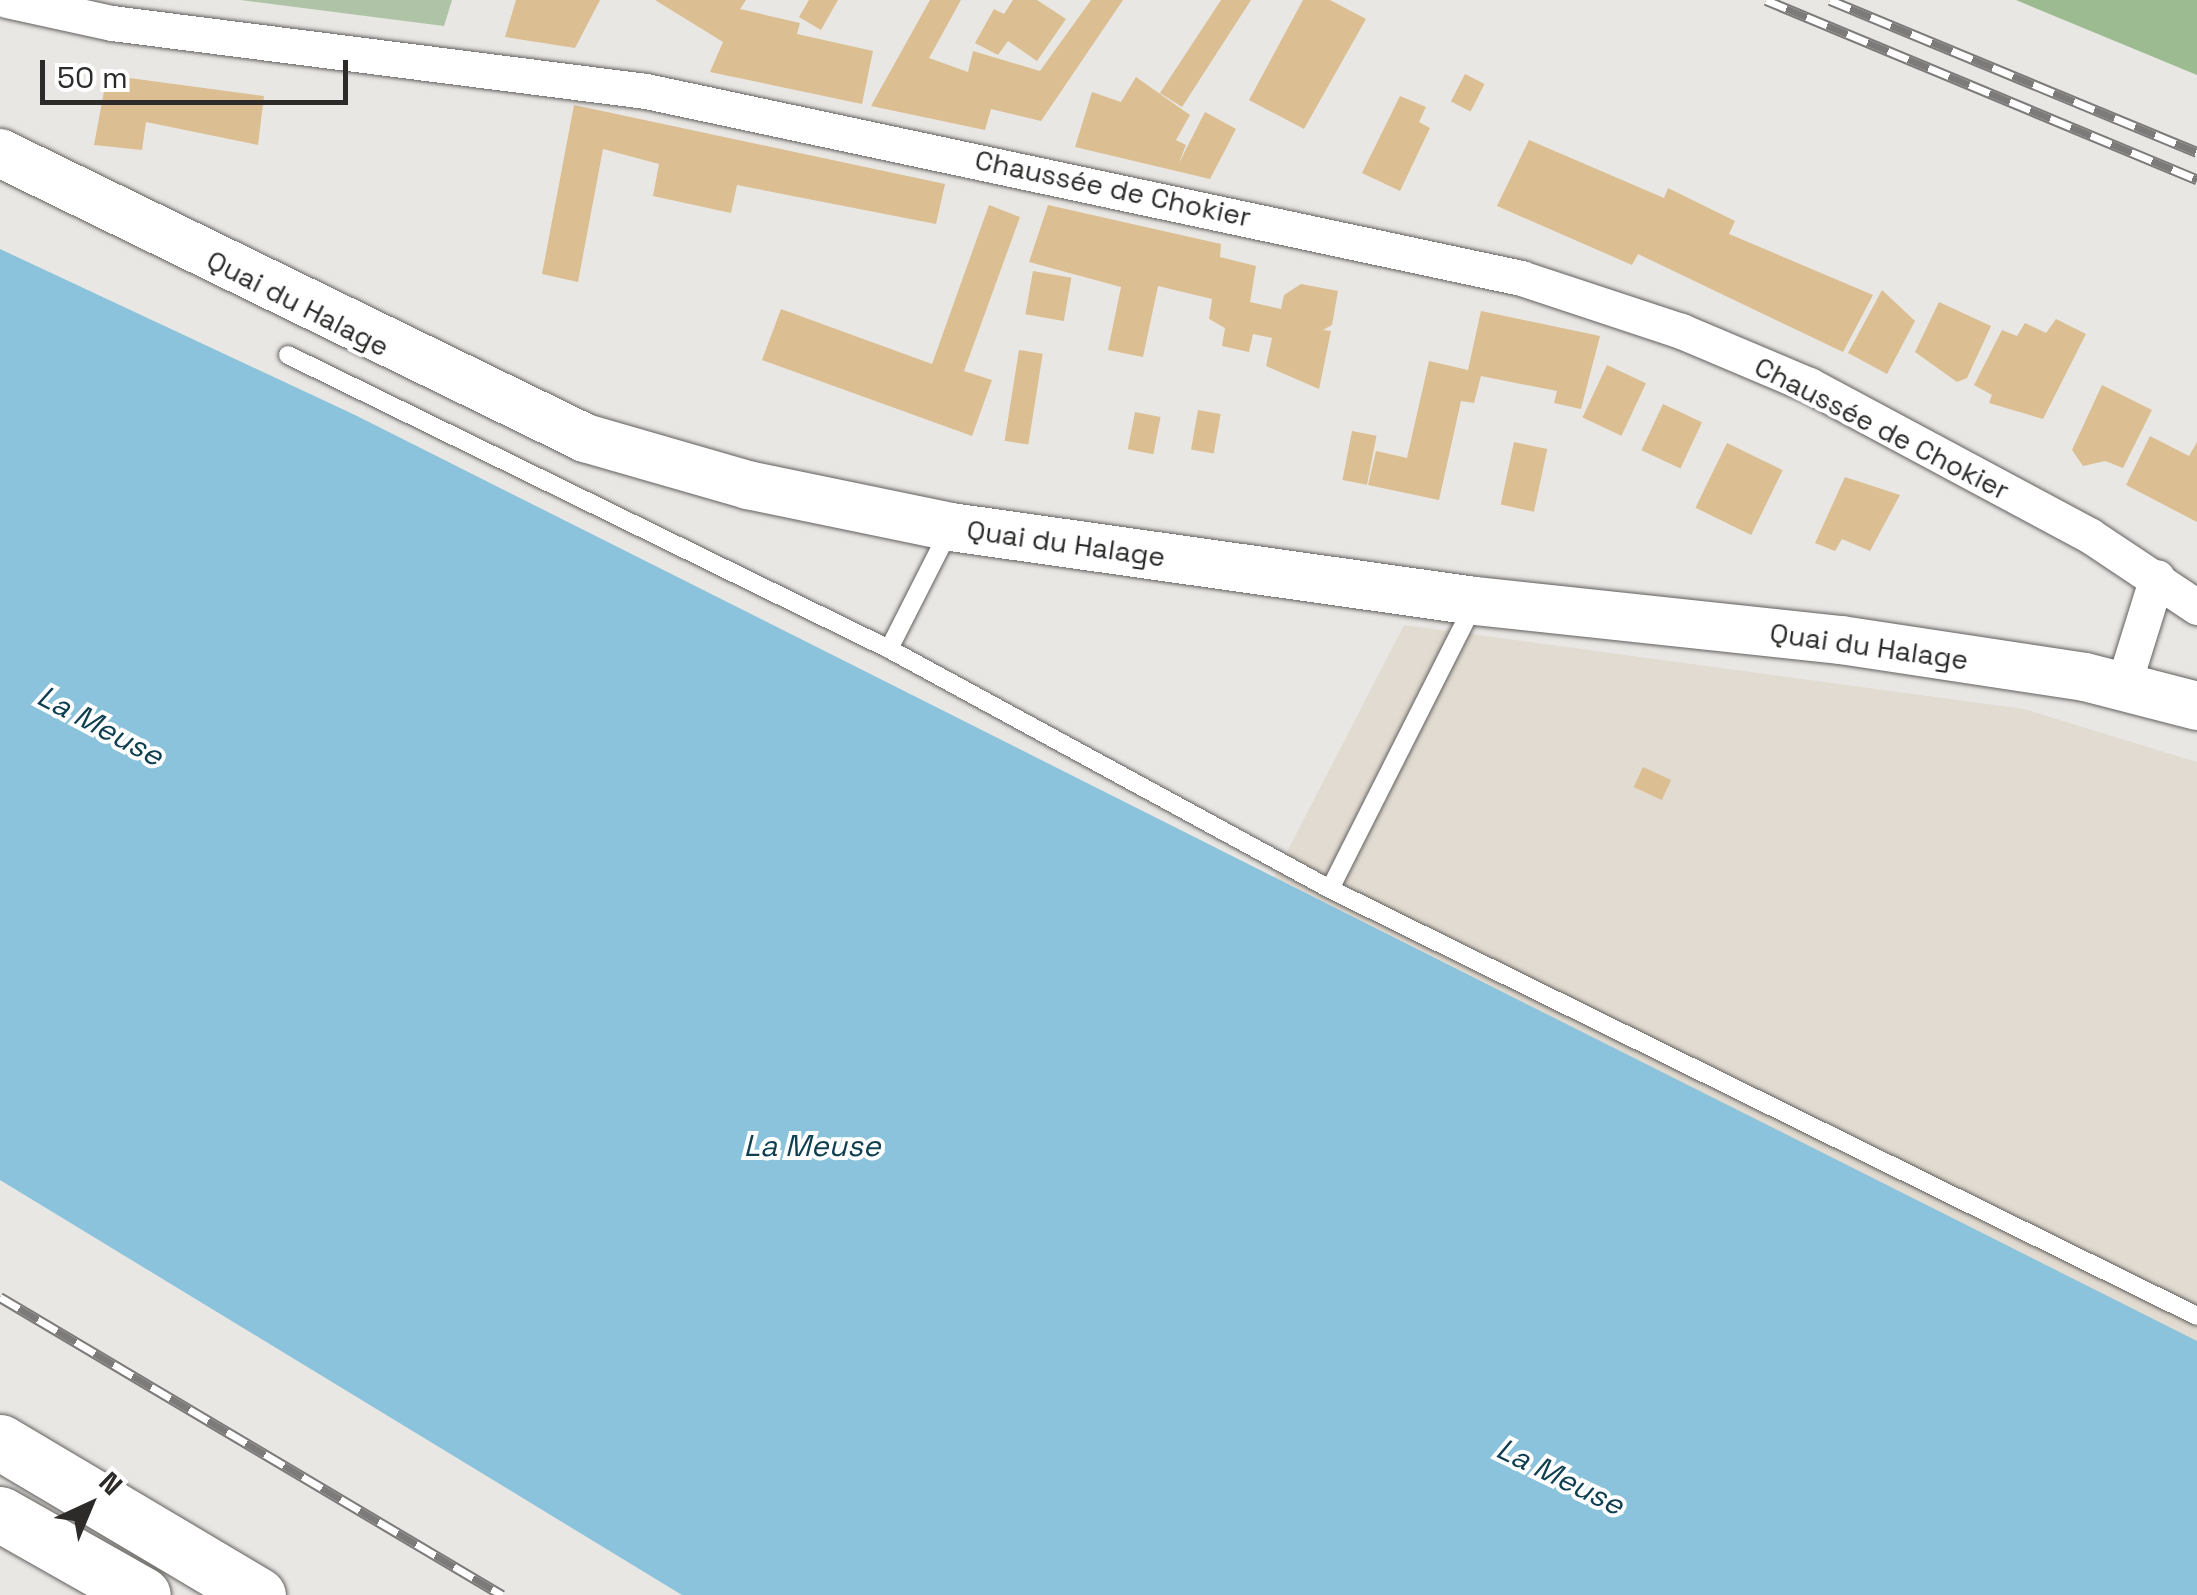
<!DOCTYPE html>
<meta charset="utf-8">
<style>
body{margin:0}
#map{position:relative;width:2197px;height:1595px;overflow:hidden;background:#e9e7e4;font-family:"Space Grotesk",sans-serif}
div>[style]{position:absolute}
.built>*{inset:0;background:#e1dbd1}
.green>*{inset:0;background:#afc4a7}
.forest>*{inset:0;background:#9dbb90}
.water>*{inset:0;background:#8ac3db}
.building>*{inset:0;background:#dbbe91;transform-origin:0 0}
.roads{filter:drop-shadow(0 0 2px #62605e) drop-shadow(0 0 2px #62605e)}
.service>*{height:18px;margin:-9px;padding:0 9px;transform-origin:9px;border-radius:9px;background:#fff}
.minor>*{height:35px;margin:-17.5px;padding:0 17.5px;transform-origin:17.5px;border-radius:17.5px;background:#fff}
.secondary>*{height:48px;margin:-24px;padding:0 24px;transform-origin:24px;border-radius:24px;background:#fff}
.trunk>*{height:55px;margin:-27.5px;padding:0 27.5px;transform-origin:27.5px;border-radius:27.5px;background:#fff}
.rail>*{height:11px;margin-top:-5.5px;transform-origin:0;background:repeating-linear-gradient(90deg,#fff 0 22px,#7c7b79 0 44px);box-sizing:border-box;border-block:2px solid #7c7b79}
span{translate:-50% -50%;white-space:nowrap;text-align:center;line-height:1.15;-webkit-text-stroke:8px #fff;paint-order:stroke}
.street-label{font-size:28px;color:#2c2b2a}
.water-label{font-size:30px;color:#0e3f50;font-style:italic}
.north{position:absolute;left:40px;top:1455px;width:100px;height:100px;-webkit-text-stroke:8px #fff;paint-order:stroke;rotate:44deg;font-size:28px;font-weight:700;line-height:40px;text-align:center;color:#2c2b2a}
.north::after{content:'';display:block;margin:auto;width:35px;height:45px;background:#2c2b2a;clip-path:polygon(50% 0,100% 100%,50% 72%,0 100%)}
.scale{position:absolute;left:40px;top:60px;width:308px;height:45px;box-sizing:border-box;border:5px solid #2c2b2a;border-top:0;padding-left:12px;font-size:30px;line-height:35px;white-space:nowrap;color:#2c2b2a;-webkit-text-stroke:8px #fff;paint-order:stroke}
</style>
<div id="map">
<div class="built">
<div style="clip-path:polygon(1404px 625px,2024px 709px,2197px 762px,2197px 1342px,1274px 877px)"></div>
</div>
<div class="green">
<div style="clip-path:polygon(240px 0,452px 0,444px 26px)"></div>
</div>
<div class="forest">
<div style="clip-path:polygon(2016px 0,2197px 0,2197px 75px)"></div>
</div>
<div class="water">
<div style="clip-path:polygon(0 249px,355px 415px,2197px 1341px,2197px 1595px,682px 1595px,0 1180px)"></div>
</div>
<div class="building">
<div style="clip-path:polygon(516px 0,600px 0,575px 48px,505px 37px)"></div>
<div style="clip-path:polygon(655px 0,746px 0,740px 9px,800px 23px,797px 34px,873px 51px,862px 104px,710px 72px,723px 42px)"></div>
<div style="clip-path:polygon(809px 0,838px 0,821px 30px,799px 17px)"></div>
<div style="clip-path:polygon(930px 0,961px 0,929px 58px,968px 72px,973px 51px,1040px 71px,1091px 0,1123px 0,1041px 121px,991px 109px,985px 130px,871px 106px)"></div>
<div style="clip-path:polygon(1013px 0,1037px 0,1066px 19px,1037px 61px,1008px 41px,998px 55px,975px 43px,994px 9px,1004px 14px)"></div>
<div style="clip-path:polygon(1221px 0,1251px 0,1182px 107px,1160px 93px)"></div>
<div style="clip-path:polygon(1303px 0,1330px 0,1366px 19px,1304px 129px,1249px 100px)"></div>
<div style="left:1465px;top:74px;width:22px;height:31px;rotate:27deg"></div>
<div style="clip-path:polygon(107px 75px,264px 96px,258px 145px,146px 122px,142px 150px,94px 145px)"></div>
<div style="clip-path:polygon(1136px 77px,1190px 115px,1176px 140px,1186px 145px,1178px 165px,1205px 112px,1236px 129px,1210px 179px,1075px 147px,1092px 92px,1121px 102px)"></div>
<div style="clip-path:polygon(1400px 96px,1426px 107px,1419px 122px,1430px 128px,1400px 191px,1362px 173px)"></div>
<div style="clip-path:polygon(574px 105px,945px 184px,936px 224px,737px 185px,731px 213px,653px 196px,659px 164px,603px 149px,578px 282px,542px 274px)"></div>
<div style="clip-path:polygon(1529px 140px,1664px 198px,1668px 188px,1735px 221px,1729px 234px,1873px 295px,1843px 352px,1638px 254px,1632px 265px,1497px 206px)"></div>
<div style="clip-path:polygon(989px 205px,1020px 217px,964px 371px,992px 380px,972px 436px,762px 360px,781px 309px,932px 364px)"></div>
<div style="clip-path:polygon(1048px 205px,1221px 244px,1220px 257px,1256px 266px,1250px 302px,1281px 309px,1284px 295px,1301px 284px,1338px 291px,1332px 325px,1323px 330px,1331px 331px,1319px 389px,1266px 366px,1272px 338px,1253px 334px,1249px 352px,1222px 346px,1225px 328px,1209px 319px,1212px 299px,1158px 286px,1143px 357px,1108px 350px,1121px 287px,1029px 262px)"></div>
<div style="left:1033px;top:271px;width:39px;height:44px;rotate:10deg"></div>
<div style="clip-path:polygon(1882px 290px,1915px 321px,1887px 374px,1848px 353px)"></div>
<div style="clip-path:polygon(1939px 302px,1991px 326px,1967px 378px,1957px 382px,1915px 352px)"></div>
<div style="clip-path:polygon(1481px 311px,1600px 336px,1581px 409px,1554px 403px,1557px 391px,1481px 376px,1474px 403px,1461px 401px,1439px 500px,1368px 485px,1376px 451px,1407px 458px,1429px 361px,1468px 370px)"></div>
<div style="clip-path:polygon(2056px 319px,2086px 334px,2043px 419px,1989px 403px,1992px 395px,1974px 385px,2002px 330px,2017px 336px,2025px 323px,2046px 333px)"></div>
<div style="left:1019px;top:350px;width:24px;height:92px;rotate:9deg"></div>
<div style="left:1607px;top:365px;width:43px;height:58px;rotate:25deg"></div>
<div style="clip-path:polygon(2102px 385px,2152px 410px,2123px 468px,2105px 461px,2083px 466px,2072px 450px)"></div>
<div style="left:1663px;top:404px;width:43px;height:51px;rotate:25deg"></div>
<div style="left:1198px;top:410px;width:23px;height:40px;rotate:10deg"></div>
<div style="left:1135px;top:412px;width:26px;height:38px;rotate:11deg"></div>
<div style="left:1352px;top:431px;width:25px;height:50px;rotate:11deg"></div>
<div style="clip-path:polygon(2150px 436px,2189px 456px,2197px 442px,2197px 522px,2126px 485px)"></div>
<div style="left:1514px;top:442px;width:34px;height:64px;rotate:12deg"></div>
<div style="left:1727px;top:443px;width:62px;height:72px;rotate:26deg"></div>
<div style="clip-path:polygon(1845px 477px,1900px 495px,1870px 551px,1842px 539px,1835px 551px,1815px 543px)"></div>
<div style="left:1643px;top:767px;width:31px;height:22px;rotate:25deg"></div>
</div>
<div class="roads">
<div class="service">
<div style="left:288px;top:355px;width:669px;rotate:26.07deg"></div>
<div style="left:889px;top:649px;width:502px;rotate:28.56deg"></div>
<div style="left:1474px;top:604px;width:319px;rotate:116.8deg"></div>
<div style="left:1330px;top:889px;width:966px;rotate:26.22deg"></div>
<div style="left:889px;top:649px;width:135px;rotate:-63.1deg"></div>
</div>
<div class="minor">
<div style="left:7px;top:0;width:107px;rotate:12.4deg"></div>
<div style="left:112px;top:23px;width:538px;rotate:7.26deg"></div>
<div style="left:646px;top:91px;width:895px;rotate:12.06deg"></div>
<div style="left:1521px;top:278px;width:169px;rotate:18.3deg"></div>
<div style="left:1681px;top:331px;width:139px;rotate:22.9deg"></div>
<div style="left:1809px;top:385px;width:318px;rotate:28.2deg"></div>
<div style="left:2089px;top:535px;width:130px;rotate:33.7deg"></div>
<div style="left:2123px;top:686px;width:114px;rotate:-72.7deg"></div>
</div>
<div class="secondary">
<div style="left:0;top:153px;width:651px;rotate:25.97deg"></div>
<div style="left:585px;top:438px;width:170px;rotate:16.1deg"></div>
<div style="left:748px;top:485px;width:207px;rotate:11.7deg"></div>
<div style="left:951px;top:527px;width:529px;rotate:8.04deg"></div>
<div style="left:1475px;top:601px;width:368px;rotate:6.1deg"></div>
<div style="left:1841px;top:640px;width:247px;rotate:8.6deg"></div>
<div style="left:2085px;top:677px;width:116px;rotate:14.5deg"></div>
</div>
<div class="trunk">
<div style="left:0;top:1442px;width:300px;rotate:30.7deg"></div>
<div style="left:0;top:1514px;width:164px;rotate:29.5deg"></div>
</div>
</div>
<div class="rail">
<div style="left:1766px;top:0;width:467px;rotate:22.6deg"></div>
<div style="left:1830px;top:0;width:397px;rotate:22.5deg"></div>
<div style="left:0;top:1297px;width:584px;rotate:30.69deg"></div>
</div>
<div class="street-label">
<span style="left:1113px;top:188px;rotate:12deg">Chaussée de Chokier</span>
<span style="left:298px;top:303px;rotate:27deg">Quai du Halage</span>
<span style="left:1882px;top:428px;rotate:27deg">Chaussée de Chokier</span>
<span style="left:1066px;top:543px;rotate:8deg">Quai du Halage</span>
<span style="left:1869px;top:646px;rotate:8deg">Quai du Halage</span>
</div>
<div class="water-label">
<span style="left:100px;top:726px;rotate:28deg">La Meuse</span>
<span style="left:812px;top:1146px">La Meuse</span>
<span style="left:1560px;top:1477px;rotate:26deg">La Meuse</span>
</div>
<div class="north">N</div>
<div class="scale">50 m</div>
</div>
